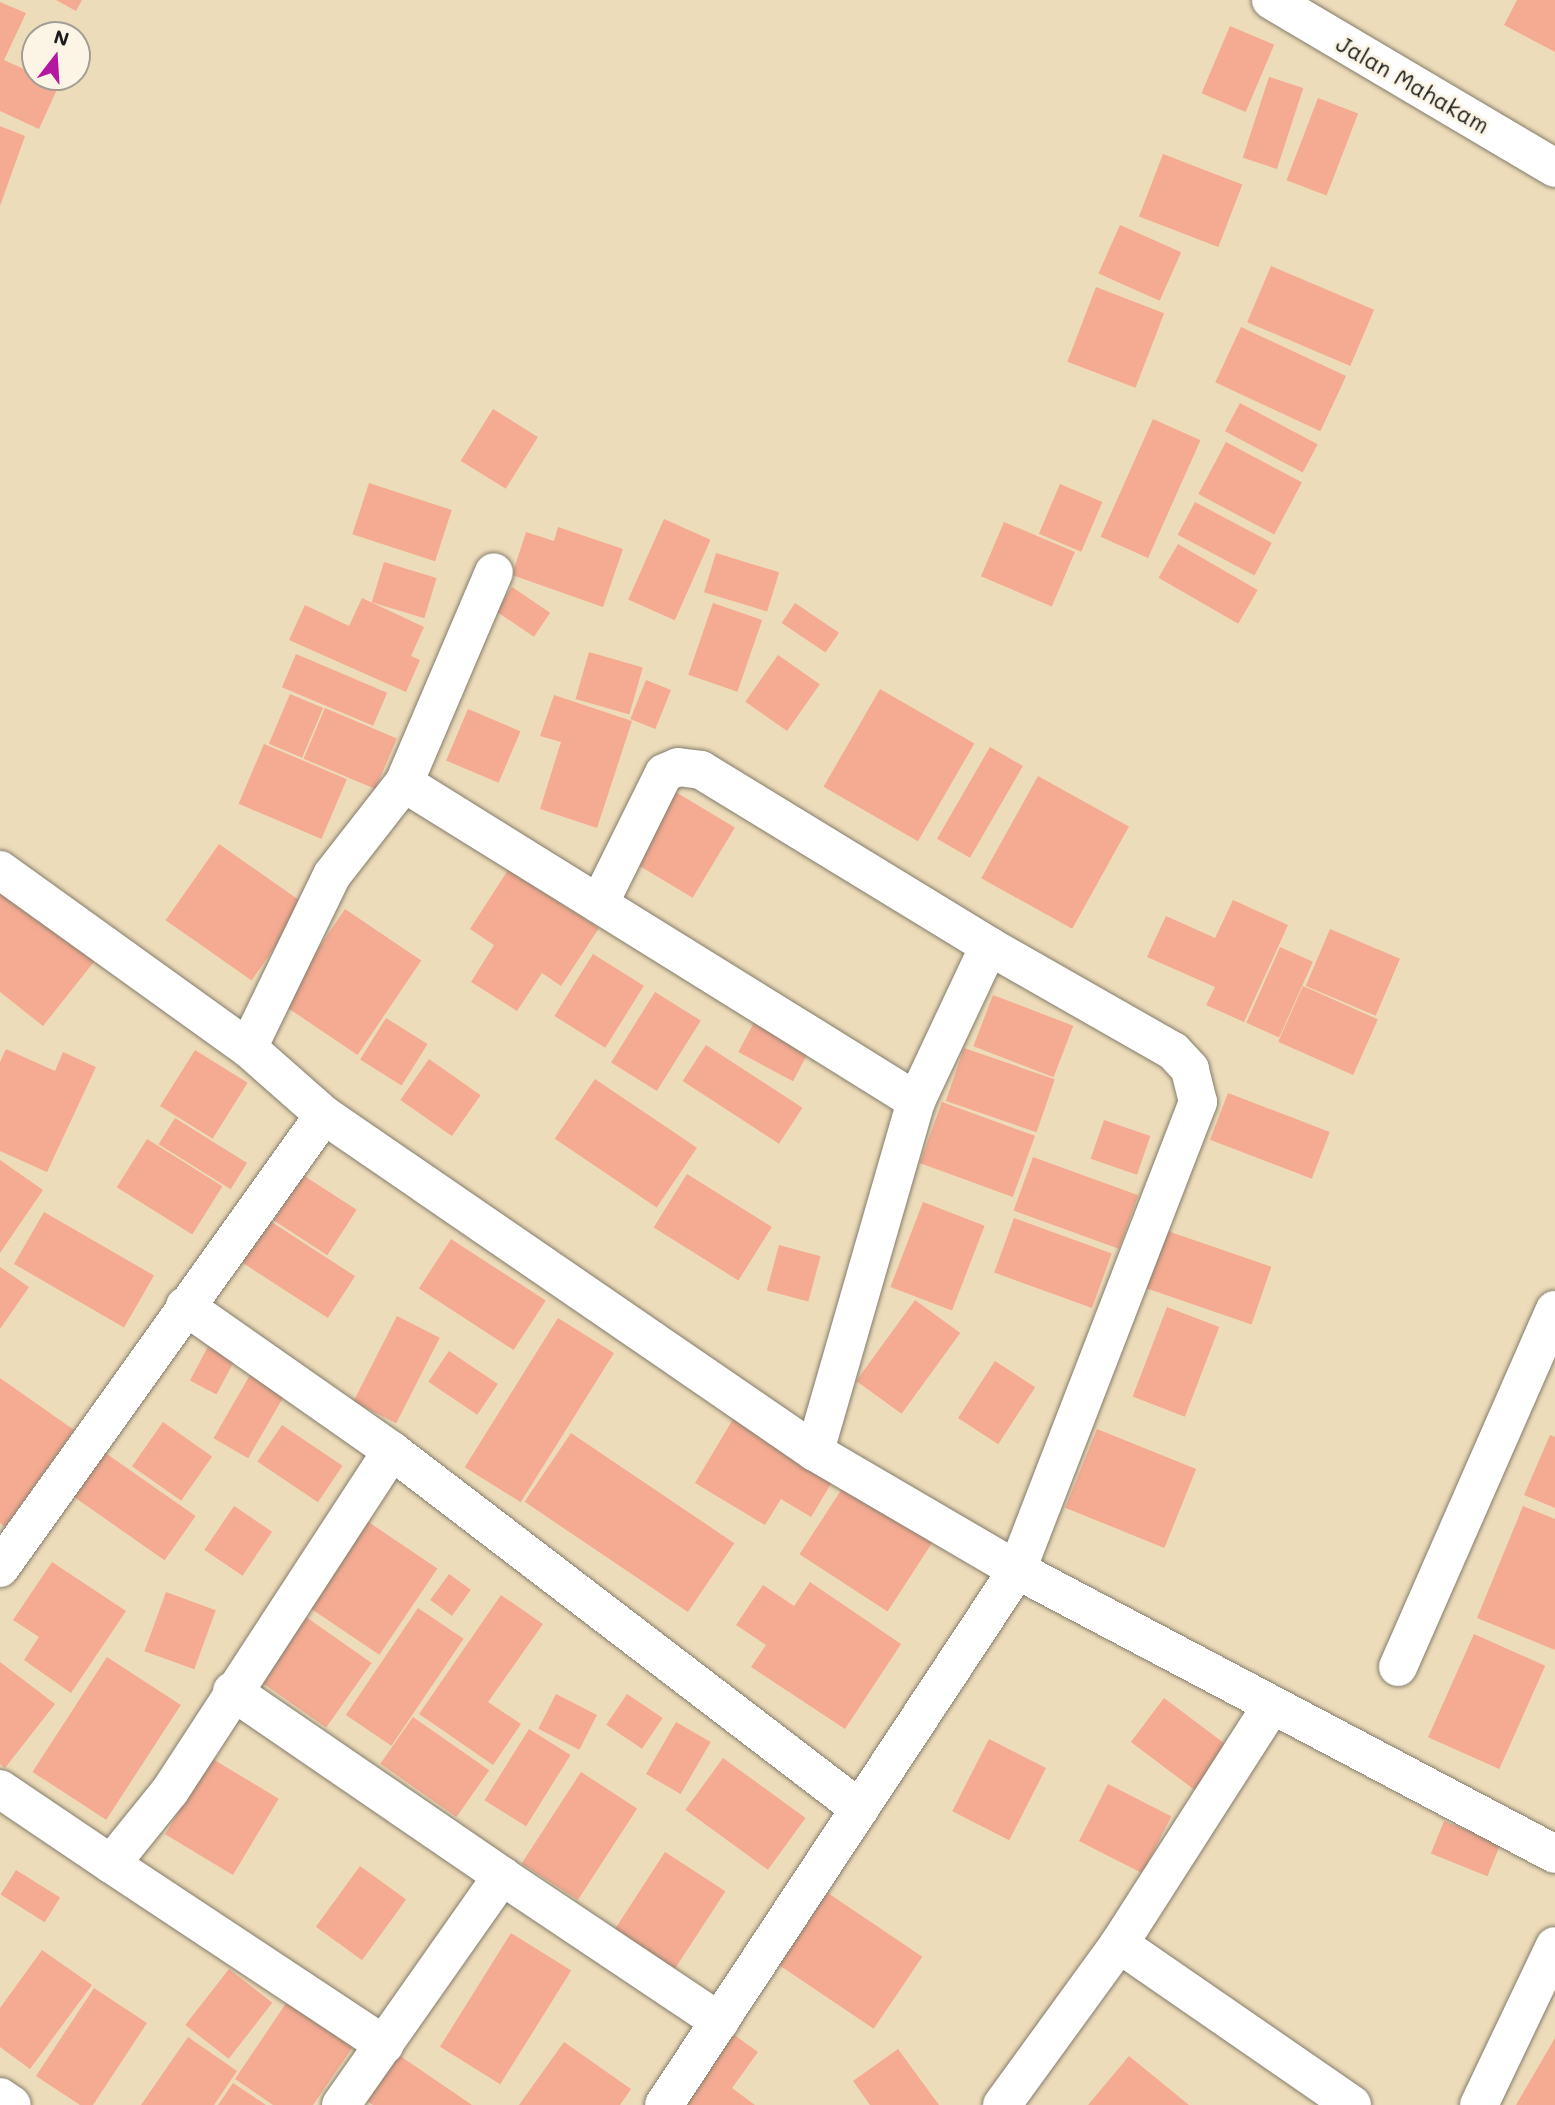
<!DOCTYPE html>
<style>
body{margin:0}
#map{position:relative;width:1555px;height:2105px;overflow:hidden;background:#eddcba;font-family:Mali,sans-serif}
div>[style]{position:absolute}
.building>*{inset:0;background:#f4ab92;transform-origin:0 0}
.roads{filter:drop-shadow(0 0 2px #847c6b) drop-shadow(0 0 2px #847c6b)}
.minor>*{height:38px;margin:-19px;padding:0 19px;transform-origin:19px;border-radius:19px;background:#fff}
.major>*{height:38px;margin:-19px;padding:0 19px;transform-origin:19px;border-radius:19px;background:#fff}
span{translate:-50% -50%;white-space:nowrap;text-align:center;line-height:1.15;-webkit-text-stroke:6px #fcf5e5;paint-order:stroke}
.street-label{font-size:23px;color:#1c1c1c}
.north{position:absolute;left:21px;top:21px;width:70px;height:70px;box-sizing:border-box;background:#fcf5e5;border:2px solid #a29e95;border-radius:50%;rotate:17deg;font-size:19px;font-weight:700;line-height:28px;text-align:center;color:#1c1c1c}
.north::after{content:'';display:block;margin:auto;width:24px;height:32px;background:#b5179e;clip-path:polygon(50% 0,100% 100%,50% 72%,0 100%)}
</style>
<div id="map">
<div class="building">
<div style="clip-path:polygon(56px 0,82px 0,76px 11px)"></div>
<div style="clip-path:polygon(1517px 0,1555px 0,1555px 52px,1504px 25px)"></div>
<div style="clip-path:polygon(0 2px,26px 13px,4px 60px,59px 85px,39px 129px,0 111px)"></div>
<div style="left:1230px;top:26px;width:48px;height:73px;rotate:23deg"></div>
<div style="left:1269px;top:77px;width:36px;height:85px;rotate:18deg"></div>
<div style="left:1318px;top:98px;width:43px;height:88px;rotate:21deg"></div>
<div style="clip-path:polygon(0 126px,25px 136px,0 206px)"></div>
<div style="left:1163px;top:154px;width:85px;height:67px;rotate:21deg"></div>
<div style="left:1120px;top:225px;width:67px;height:53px;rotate:24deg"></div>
<div style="left:1271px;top:266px;width:112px;height:61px;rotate:23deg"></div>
<div style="left:1096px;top:287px;width:73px;height:80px;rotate:21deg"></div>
<div style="left:1241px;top:327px;width:116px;height:61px;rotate:25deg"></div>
<div style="left:1240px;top:403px;width:88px;height:32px;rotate:28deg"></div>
<div style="left:493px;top:409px;width:53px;height:61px;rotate:32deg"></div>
<div style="left:1153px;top:419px;width:52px;height:129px;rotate:24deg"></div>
<div style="left:1226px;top:442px;width:86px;height:59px;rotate:28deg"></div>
<div style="left:369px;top:483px;width:87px;height:54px;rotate:18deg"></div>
<div style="left:1060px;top:484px;width:46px;height:54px;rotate:23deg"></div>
<div style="left:1195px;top:502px;width:87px;height:37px;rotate:28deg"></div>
<div style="left:664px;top:519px;width:51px;height:88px;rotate:24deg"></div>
<div style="left:1004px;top:522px;width:77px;height:59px;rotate:23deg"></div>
<div style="clip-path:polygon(558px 527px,623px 549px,603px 607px,512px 575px,526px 532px,554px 541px)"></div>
<div style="left:1178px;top:544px;width:92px;height:39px;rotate:30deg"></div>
<div style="left:716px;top:553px;width:66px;height:41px;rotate:17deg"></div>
<div style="left:384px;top:562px;width:55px;height:42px;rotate:17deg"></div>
<div style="left:512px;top:587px;width:46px;height:29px;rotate:34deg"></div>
<div style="clip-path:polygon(362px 598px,424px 627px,411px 656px,420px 660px,406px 692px,289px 640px,305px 605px,349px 626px)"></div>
<div style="left:713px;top:603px;width:52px;height:76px;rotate:19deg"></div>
<div style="left:795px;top:603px;width:53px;height:24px;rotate:34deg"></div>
<div style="left:589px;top:652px;width:56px;height:49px;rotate:16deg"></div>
<div style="left:296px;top:654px;width:99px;height:36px;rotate:23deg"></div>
<div style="left:778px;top:655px;width:51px;height:57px;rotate:35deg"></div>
<div style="left:646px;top:680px;width:27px;height:42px;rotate:22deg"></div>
<div style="left:880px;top:689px;width:109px;height:113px;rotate:30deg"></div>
<div style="left:290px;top:694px;width:36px;height:54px;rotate:23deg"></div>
<div style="clip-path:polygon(554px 695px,632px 721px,597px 828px,540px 809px,561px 742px,540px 736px)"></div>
<div style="left:325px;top:708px;width:78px;height:55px;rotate:23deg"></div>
<div style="left:468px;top:709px;width:57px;height:56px;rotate:23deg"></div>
<div style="left:264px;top:744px;width:90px;height:65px;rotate:23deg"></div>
<div style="left:990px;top:747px;width:38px;height:106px;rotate:30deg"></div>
<div style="left:1038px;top:776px;width:104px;height:117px;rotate:29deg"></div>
<div style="left:674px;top:791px;width:71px;height:82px;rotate:31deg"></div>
<div style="left:219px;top:844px;width:105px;height:93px;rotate:35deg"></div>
<div style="clip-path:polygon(508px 870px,599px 928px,561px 986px,542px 973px,517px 1011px,471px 982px,494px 945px,470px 929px)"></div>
<div style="clip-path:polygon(0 891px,101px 953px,43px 1026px,0 992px)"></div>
<div style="clip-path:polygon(1233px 900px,1288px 925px,1244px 1022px,1206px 1005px,1215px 987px,1147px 957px,1166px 916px,1215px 938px)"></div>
<div style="left:345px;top:909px;width:92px;height:114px;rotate:34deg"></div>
<div style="left:1330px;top:929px;width:76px;height:62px;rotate:23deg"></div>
<div style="left:1280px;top:947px;width:36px;height:83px;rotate:24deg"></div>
<div style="left:593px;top:954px;width:60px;height:73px;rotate:32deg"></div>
<div style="left:1303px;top:986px;width:82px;height:61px;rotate:24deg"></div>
<div style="left:655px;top:992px;width:54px;height:83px;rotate:32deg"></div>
<div style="left:993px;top:995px;width:86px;height:55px;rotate:21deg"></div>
<div style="left:758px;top:1015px;width:62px;height:42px;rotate:28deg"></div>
<div style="left:386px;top:1018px;width:49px;height:49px;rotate:32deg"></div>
<div style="left:706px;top:1045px;width:115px;height:43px;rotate:33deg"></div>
<div style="left:964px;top:1048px;width:96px;height:56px;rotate:19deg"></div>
<div style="clip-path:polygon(6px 1049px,55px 1071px,63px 1052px,96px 1067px,47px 1172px,0 1151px,0 1062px)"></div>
<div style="left:195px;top:1050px;width:62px;height:66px;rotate:32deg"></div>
<div style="left:429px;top:1059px;width:63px;height:50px;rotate:35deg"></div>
<div style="left:595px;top:1079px;width:123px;height:72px;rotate:34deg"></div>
<div style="left:1228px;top:1093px;width:109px;height:50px;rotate:21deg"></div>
<div style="left:942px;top:1102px;width:99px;height:65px;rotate:20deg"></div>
<div style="left:175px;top:1118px;width:85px;height:31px;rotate:32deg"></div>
<div style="left:1104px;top:1120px;width:49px;height:41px;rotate:19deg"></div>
<div style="left:147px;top:1139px;width:89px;height:57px;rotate:32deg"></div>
<div style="left:1033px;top:1157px;width:112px;height:57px;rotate:20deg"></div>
<div style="clip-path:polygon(0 1160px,43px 1190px,0 1253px)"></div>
<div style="left:687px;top:1174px;width:100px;height:63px;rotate:32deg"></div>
<div style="left:303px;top:1175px;width:64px;height:54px;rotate:33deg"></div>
<div style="left:923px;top:1202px;width:66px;height:91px;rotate:21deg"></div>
<div style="left:44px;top:1212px;width:127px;height:60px;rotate:30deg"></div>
<div style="left:1014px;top:1218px;width:104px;height:58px;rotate:20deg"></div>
<div style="left:267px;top:1219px;width:105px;height:50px;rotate:33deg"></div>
<div style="left:1156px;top:1227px;width:122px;height:61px;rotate:19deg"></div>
<div style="left:451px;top:1239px;width:113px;height:59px;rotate:33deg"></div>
<div style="left:779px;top:1245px;width:43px;height:47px;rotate:15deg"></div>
<div style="clip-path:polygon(0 1267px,29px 1287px,0 1329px)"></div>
<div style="left:915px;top:1300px;width:56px;height:100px;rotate:36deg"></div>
<div style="left:1167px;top:1307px;width:56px;height:96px;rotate:21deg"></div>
<div style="left:397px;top:1316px;width:48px;height:96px;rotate:27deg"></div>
<div style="left:558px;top:1318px;width:66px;height:176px;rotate:32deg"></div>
<div style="left:212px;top:1339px;width:30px;height:47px;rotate:28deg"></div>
<div style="left:449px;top:1351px;width:59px;height:37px;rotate:34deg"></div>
<div style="left:995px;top:1361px;width:48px;height:68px;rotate:33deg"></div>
<div style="left:254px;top:1368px;width:40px;height:81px;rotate:30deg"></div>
<div style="clip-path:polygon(0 1378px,74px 1430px,5px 1527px,0 1523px)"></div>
<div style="clip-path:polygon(739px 1409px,840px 1469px,811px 1517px,781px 1499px,765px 1525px,695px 1483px)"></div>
<div style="left:163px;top:1422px;width:60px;height:54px;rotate:35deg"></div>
<div style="left:282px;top:1425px;width:73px;height:44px;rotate:34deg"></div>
<div style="left:1097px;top:1429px;width:107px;height:85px;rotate:22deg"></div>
<div style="left:571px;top:1433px;width:197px;height:83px;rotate:34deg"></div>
<div style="clip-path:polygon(1550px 1435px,1555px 1437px,1555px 1508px,1524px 1495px)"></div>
<div style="left:94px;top:1445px;width:124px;height:54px;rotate:35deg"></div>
<div style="left:849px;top:1478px;width:105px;height:91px;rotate:33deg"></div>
<div style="left:234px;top:1506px;width:46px;height:53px;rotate:34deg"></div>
<div style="clip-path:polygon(1523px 1506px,1555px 1519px,1555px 1650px,1477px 1618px)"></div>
<div style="left:367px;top:1521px;width:85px;height:104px;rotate:34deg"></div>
<div style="clip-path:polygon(52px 1562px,126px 1611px,71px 1693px,24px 1660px,39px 1637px,13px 1620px)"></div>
<div style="left:449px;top:1574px;width:27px;height:32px;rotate:36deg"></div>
<div style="clip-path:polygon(810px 1582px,901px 1644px,845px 1729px,751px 1667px,766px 1645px,736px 1625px,763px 1585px,794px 1606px)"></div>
<div style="left:166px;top:1592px;width:53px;height:63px;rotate:20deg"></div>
<div style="clip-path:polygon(501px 1595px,543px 1624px,488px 1702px,521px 1724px,493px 1765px,419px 1714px)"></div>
<div style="left:418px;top:1608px;width:55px;height:129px;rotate:34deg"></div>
<div style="left:306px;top:1617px;width:80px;height:79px;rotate:35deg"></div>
<div style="left:1474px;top:1634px;width:78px;height:113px;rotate:24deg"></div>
<div style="left:107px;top:1657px;width:88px;height:137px;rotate:33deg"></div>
<div style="clip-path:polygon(0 1662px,55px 1704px,5px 1768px,0 1764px)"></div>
<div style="left:556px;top:1694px;width:46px;height:39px;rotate:27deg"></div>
<div style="left:627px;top:1694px;width:43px;height:37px;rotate:34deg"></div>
<div style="left:1164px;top:1698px;width:82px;height:55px;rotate:37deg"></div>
<div style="left:413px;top:1717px;width:93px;height:57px;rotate:35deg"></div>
<div style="left:676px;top:1722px;width:40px;height:60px;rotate:30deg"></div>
<div style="left:529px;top:1729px;width:49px;height:84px;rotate:32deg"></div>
<div style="left:989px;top:1739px;width:64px;height:81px;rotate:27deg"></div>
<div style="left:211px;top:1758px;width:79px;height:89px;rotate:31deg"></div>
<div style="left:723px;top:1758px;width:102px;height:64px;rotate:36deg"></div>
<div style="left:581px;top:1772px;width:67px;height:109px;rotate:33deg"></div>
<div style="left:1108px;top:1784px;width:71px;height:64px;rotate:27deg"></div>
<div style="left:1444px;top:1821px;width:61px;height:35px;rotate:22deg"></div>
<div style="left:665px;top:1852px;width:72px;height:106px;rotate:33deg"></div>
<div style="left:360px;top:1866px;width:57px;height:75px;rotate:36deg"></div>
<div style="left:16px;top:1870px;width:52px;height:29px;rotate:32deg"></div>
<div style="left:822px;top:1889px;width:121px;height:87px;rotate:34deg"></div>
<div style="left:511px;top:1933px;width:71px;height:134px;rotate:32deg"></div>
<div style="clip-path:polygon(42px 1950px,92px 1985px,30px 2069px,0 2047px,0 2008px)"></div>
<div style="left:229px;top:1969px;width:55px;height:71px;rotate:38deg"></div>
<div style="clip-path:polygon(94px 1988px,147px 2023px,93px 2105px,80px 2105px,36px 2076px)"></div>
<div style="clip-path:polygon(295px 1990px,361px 2035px,313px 2105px,273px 2105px,235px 2079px)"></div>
<div style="clip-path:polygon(733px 2034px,758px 2052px,732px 2088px,755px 2105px,682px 2105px)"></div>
<div style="clip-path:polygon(188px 2037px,237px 2071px,214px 2105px,141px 2105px)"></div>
<div style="clip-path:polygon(1555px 2038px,1555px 2105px,1516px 2105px)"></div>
<div style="clip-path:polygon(564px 2042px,631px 2089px,620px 2105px,519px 2105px)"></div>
<div style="clip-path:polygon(390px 2049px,472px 2105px,373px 2105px,358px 2095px)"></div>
<div style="clip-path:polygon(898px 2049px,939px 2105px,870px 2105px,853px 2081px)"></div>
<div style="clip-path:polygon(1129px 2056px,1189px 2105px,1088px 2105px)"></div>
<div style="clip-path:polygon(233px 2083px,266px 2105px,218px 2105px)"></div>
</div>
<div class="roads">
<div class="minor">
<div style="left:404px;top:783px;width:229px;rotate:-66.9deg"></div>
<div style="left:0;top:870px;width:305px;rotate:35.7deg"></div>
<div style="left:248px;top:1048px;width:101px;rotate:41.4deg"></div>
<div style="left:324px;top:1115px;width:596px;rotate:34.46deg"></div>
<div style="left:815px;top:1452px;width:234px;rotate:30.3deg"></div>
<div style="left:1017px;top:1570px;width:608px;rotate:27.83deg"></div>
<div style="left:599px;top:904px;width:146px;rotate:-63.6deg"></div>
<div style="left:664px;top:773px;width:15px;rotate:-23deg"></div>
<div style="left:678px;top:767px;width:23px;rotate:7deg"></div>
<div style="left:701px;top:770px;width:338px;rotate:31.4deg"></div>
<div style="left:989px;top:946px;width:171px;rotate:115.2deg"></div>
<div style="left:916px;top:1101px;width:365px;rotate:106.1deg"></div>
<div style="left:248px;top:1048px;width:192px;rotate:-64.1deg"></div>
<div style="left:332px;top:875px;width:117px;rotate:-52deg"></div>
<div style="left:404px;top:783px;width:603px;rotate:31.84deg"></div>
<div style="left:185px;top:1306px;width:253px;rotate:35deg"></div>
<div style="left:392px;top:1451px;width:589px;rotate:37.41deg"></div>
<div style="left:0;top:1568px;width:557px;rotate:-54.43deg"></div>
<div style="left:1398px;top:1667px;width:390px;rotate:-66.3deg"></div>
<div style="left:232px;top:1691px;width:327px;rotate:34.4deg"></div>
<div style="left:0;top:1789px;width:134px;rotate:34deg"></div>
<div style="left:111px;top:1864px;width:94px;rotate:-51.1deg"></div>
<div style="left:170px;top:1791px;width:406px;rotate:-56.9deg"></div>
<div style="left:111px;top:1864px;width:328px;rotate:33.5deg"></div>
<div style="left:1119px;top:1944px;width:283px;rotate:34.6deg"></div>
<div style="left:0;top:2097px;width:14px;rotate:34deg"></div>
<div style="left:341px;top:2105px;width:280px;rotate:-54.9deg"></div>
<div style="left:502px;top:1876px;width:262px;rotate:33.8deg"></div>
<div style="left:664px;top:2105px;width:641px;rotate:-56.58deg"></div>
<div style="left:1017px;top:1570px;width:502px;rotate:-68.86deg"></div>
<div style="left:1198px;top:1102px;width:34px;rotate:-104deg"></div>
<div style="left:1190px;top:1069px;width:25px;rotate:-133deg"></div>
<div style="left:1173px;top:1051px;width:212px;rotate:-150.3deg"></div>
<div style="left:1002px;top:2105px;width:199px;rotate:-54deg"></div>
<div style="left:1119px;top:1944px;width:282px;rotate:-57.4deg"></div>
<div style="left:1479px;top:2105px;width:176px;rotate:-64.5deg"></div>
</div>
<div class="major">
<div style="left:1271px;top:0;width:330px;rotate:30.6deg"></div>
</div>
</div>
<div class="street-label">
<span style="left:1413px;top:84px;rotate:30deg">Jalan Mahakam</span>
</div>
<div class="north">N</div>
</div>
